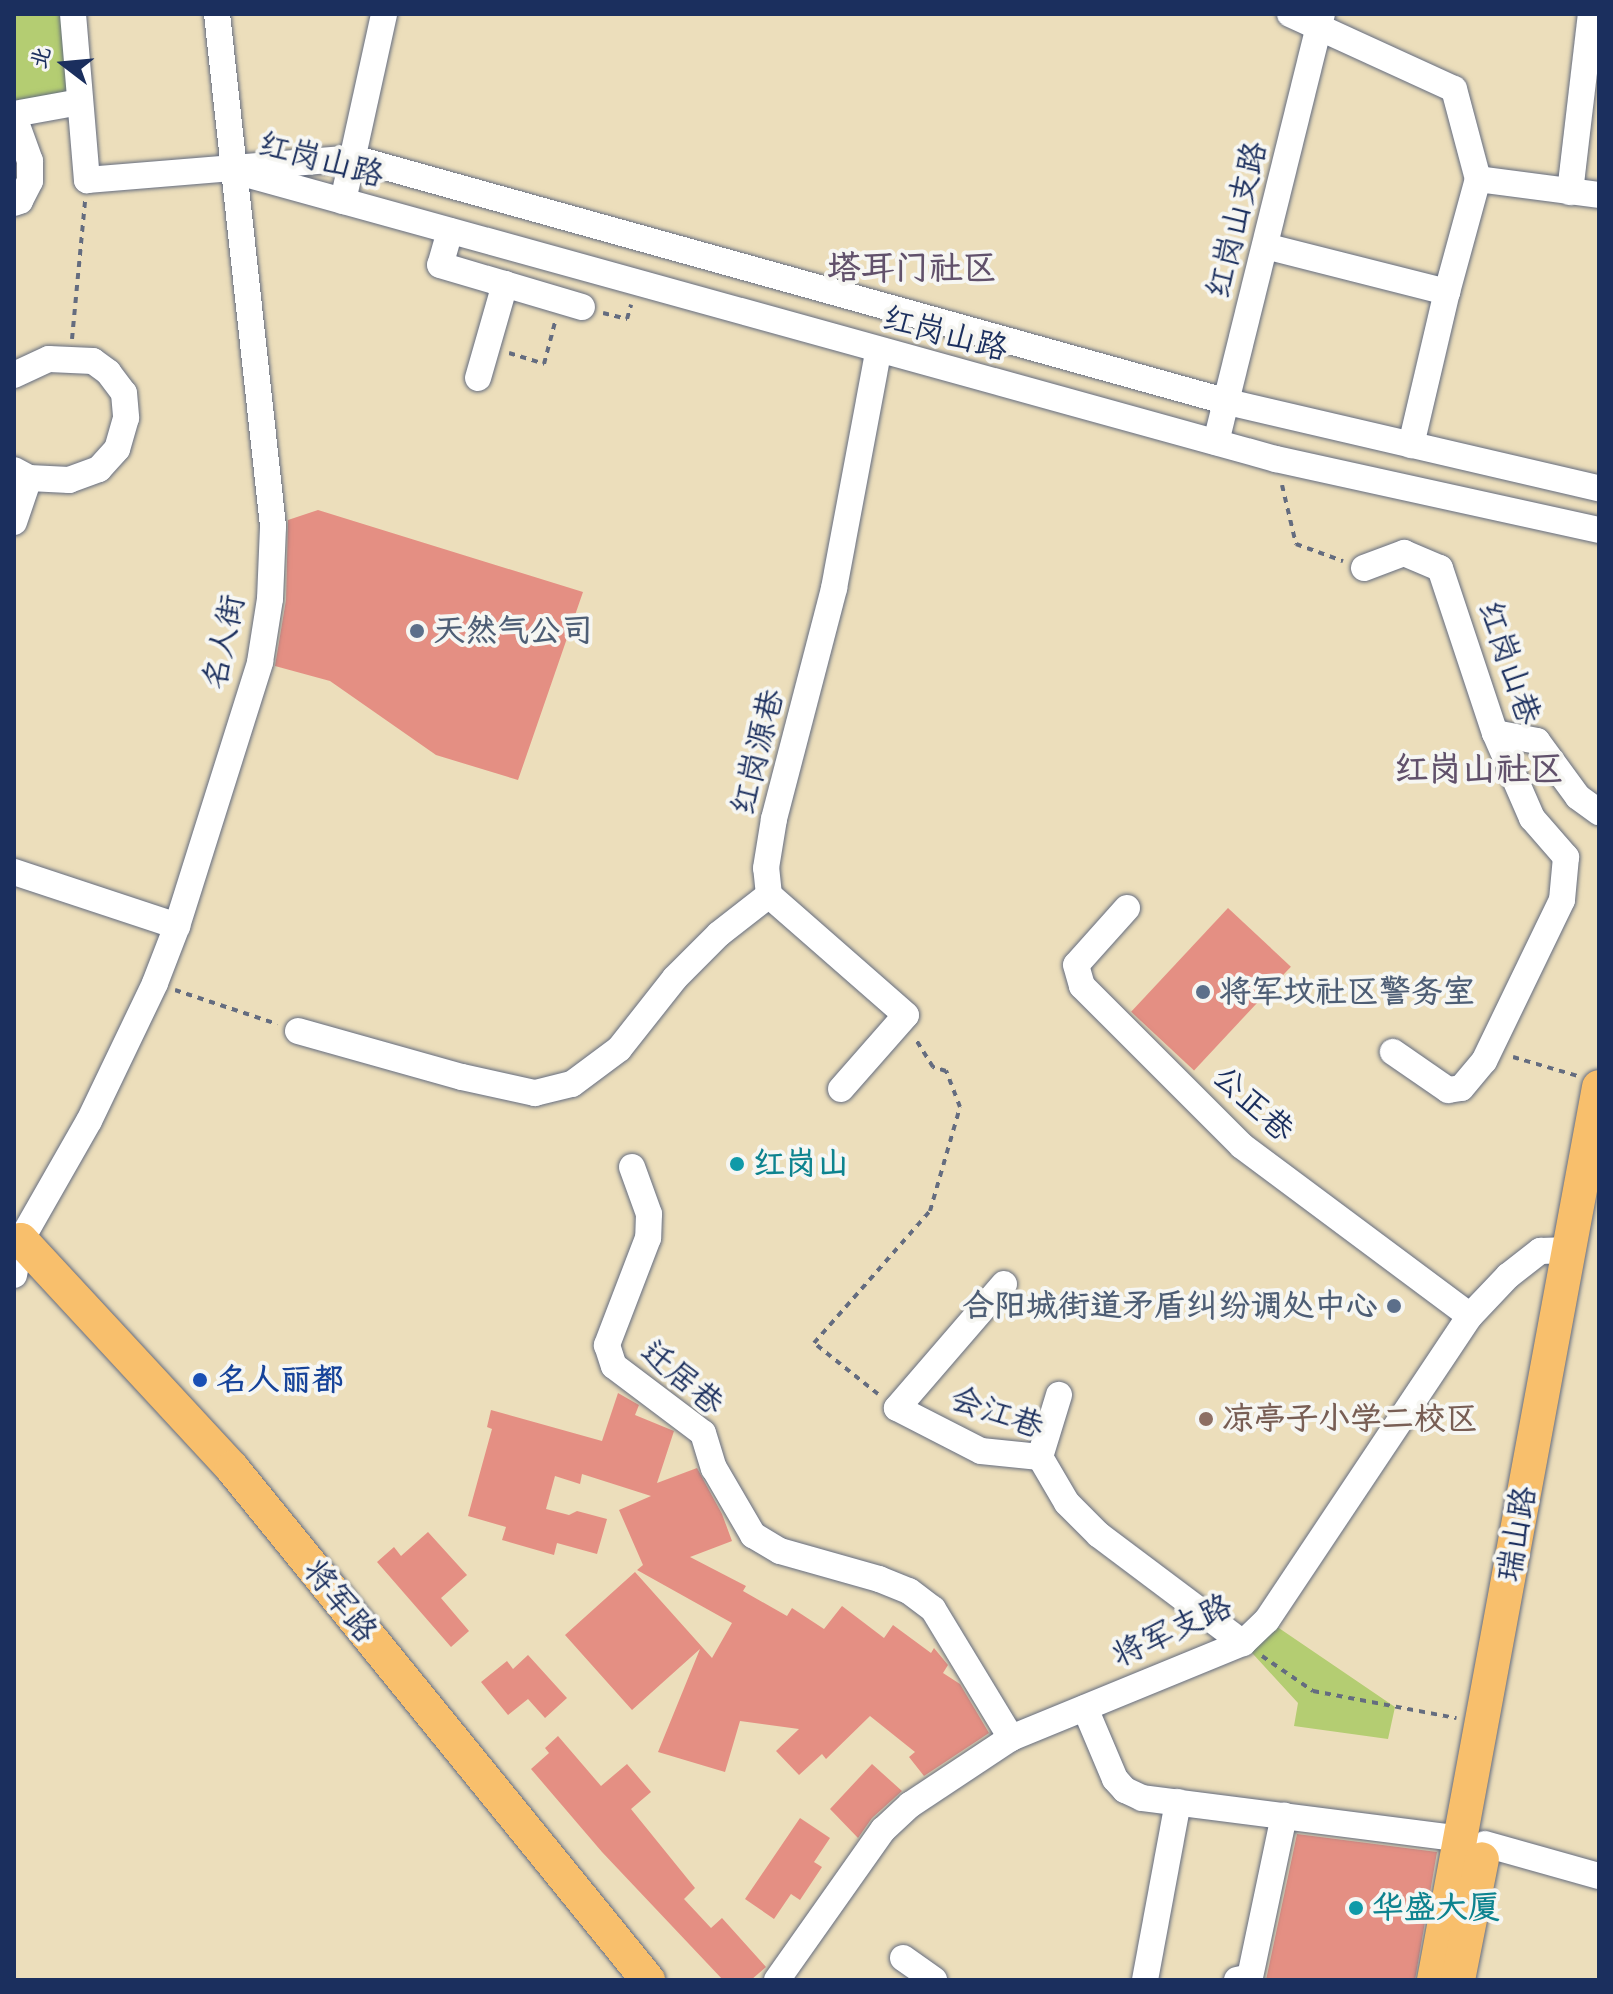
<!DOCTYPE html>
<meta charset="utf-8">
<style>
body{margin:0}
#map{position:relative;width:1613px;height:1994px;overflow:hidden;background:#ecdebb;font-family:Caveat,"LXGW WenKai TC",sans-serif}
div>[style]{position:absolute}
.green>*{inset:0;background:#b4cd72}
.building>*{inset:0;background:#e48f83;transform-origin:0 0}
.path>*{height:4px;margin-top:-2px;transform-origin:0;background:repeating-linear-gradient(90deg,#646c7f 0 6px,transparent 0 12px)}
.roads{filter:drop-shadow(0 0 2px #646c7f) drop-shadow(0 0 2px #646c7f)}
.minor>*{height:26px;margin:-13px;padding:0 13px;transform-origin:13px;border-radius:13px;background:#fff}
.major>*{height:34px;margin:-17px;padding:0 17px;transform-origin:17px;border-radius:17px;background:#f8bf6c}
.dots>*{width:22px;height:22px;translate:-50% -50%;box-sizing:border-box;border:4px solid #f6f6f2;border-radius:50%}
span{translate:-50% -50%;white-space:nowrap;text-align:center;line-height:1.15;-webkit-text-stroke:8px #f6f6f2;paint-order:stroke}
.street-label{font-size:32px;color:#1b2f5e}
.service-label{font-size:32px;color:#4e5e75;font-weight:700}
.left{translate:0 -50%;text-align:left}
.right{translate:-100% -50%;text-align:right}
.culture-label{font-size:32px;color:#0d838f;font-weight:700}
.transit-label{font-size:32px;color:#164399;font-weight:700}
.education-label{font-size:32px;color:#785e54;font-weight:700}
.neighbourhood-label{font-size:34px;color:#61516b;font-weight:700}
.frame{position:absolute;inset:0;border:16px solid #1b2f5e;pointer-events:none}
.north{position:absolute;left:24px;top:24px;width:80px;height:80px;-webkit-text-stroke:6px #f6f6f2;paint-order:stroke;rotate:286deg;font-size:22px;font-weight:700;line-height:32px;text-align:center;color:#1b2f5e}
.north::after{content:'';display:block;margin:auto;width:28px;height:36px;background:#1b2f5e;clip-path:polygon(50% 0,100% 100%,50% 72%,0 100%)}
</style>
<div id="map">
<div class="green">
<div style="clip-path:polygon(14px 14px,73px 14px,80px 102px,14px 114px)"></div>
<div style="clip-path:polygon(1267px 1620px,1395px 1707px,1388px 1739px,1294px 1726px,1298px 1703px,1243px 1643px)"></div>
</div>
<div class="building">
<div style="clip-path:polygon(318px 510px,583px 592px,518px 780px,436px 755px,330px 681px,275px 666px,286px 600px,288px 520px)"></div>
<div style="left:1228px;top:908px;width:86px;height:142px;rotate:43deg"></div>
<div style="clip-path:polygon(618px 1393px,639px 1405px,635px 1415px,674px 1431px,657px 1483px,697px 1468px,722px 1514px,732px 1541px,690px 1557px,746px 1586px,743px 1591px,787px 1616px,792px 1608px,824px 1629px,842px 1606px,884px 1638px,893px 1625px,931px 1653px,934px 1648px,948px 1665px,943px 1673px,960px 1684px,989px 1733px,924px 1776px,909px 1757px,915px 1752px,870px 1716px,826px 1759px,822px 1754px,799px 1775px,776px 1751px,799px 1729px,740px 1721px,725px 1772px,658px 1752px,700px 1649px,632px 1710px,565px 1635px,635px 1572px,712px 1658px,732px 1623px,637px 1570px,643px 1565px,619px 1510px,651px 1496px,582px 1474px,580px 1484px,555px 1476px,546px 1509px,569px 1515px,577px 1511px,607px 1519px,597px 1554px,557px 1543px,554px 1555px,502px 1540px,506px 1527px,468px 1516px,492px 1429px,487px 1427px,491px 1410px,602px 1441px)"></div>
<div style="clip-path:polygon(428px 1532px,467px 1575px,441px 1598px,469px 1631px,451px 1647px,377px 1562px,394px 1547px,401px 1556px)"></div>
<div style="clip-path:polygon(528px 1655px,567px 1698px,545px 1718px,528px 1699px,508px 1715px,481px 1682px,507px 1661px,513px 1669px)"></div>
<div style="clip-path:polygon(558px 1736px,601px 1786px,627px 1764px,651px 1792px,631px 1809px,695px 1888px,684px 1899px,711px 1928px,722px 1918px,766px 1967px,751px 1980px,723px 1980px,602px 1852px,531px 1769px,549px 1753px,545px 1748px)"></div>
<div style="clip-path:polygon(872px 1764px,902px 1791px,872px 1818px,858px 1838px,830px 1809px)"></div>
<div style="clip-path:polygon(800px 1818px,830px 1838px,814px 1862px,822px 1867px,800px 1900px,791px 1894px,774px 1919px,745px 1899px)"></div>
<div style="clip-path:polygon(1297px 1834px,1437px 1852px,1415px 1980px,1266px 1980px)"></div>
</div>
<div class="path">
<div style="left:603px;top:313px;width:25px;rotate:14deg"></div>
<div style="left:627px;top:319px;width:15px;rotate:-74deg"></div>
<div style="left:72px;top:339px;width:139px;rotate:-84.6deg"></div>
<div style="left:509px;top:353px;width:37px;rotate:17deg"></div>
<div style="left:544px;top:364px;width:43px;rotate:-75.3deg"></div>
<div style="left:1282px;top:485px;width:61px;rotate:76.7deg"></div>
<div style="left:1296px;top:544px;width:50px;rotate:19.9deg"></div>
<div style="left:175px;top:990px;width:108px;rotate:18.4deg"></div>
<div style="left:1513px;top:1057px;width:68px;rotate:16.3deg"></div>
<div style="left:878px;top:1394px;width:82px;rotate:-141.4deg"></div>
<div style="left:814px;top:1343px;width:176px;rotate:-48.7deg"></div>
<div style="left:930px;top:1211px;width:108px;rotate:-73.9deg"></div>
<div style="left:960px;top:1107px;width:39px;rotate:-111deg"></div>
<div style="left:946px;top:1071px;width:14px;rotate:-163deg"></div>
<div style="left:933px;top:1067px;width:32px;rotate:-122deg"></div>
<div style="left:1262px;top:1656px;width:62px;rotate:34.5deg"></div>
<div style="left:1313px;top:1691px;width:146px;rotate:10.7deg"></div>
</div>
<div class="roads">
<div class="minor">
<div style="left:73px;top:14px;width:167px;rotate:85.2deg"></div>
<div style="left:87px;top:180px;width:267px;rotate:-4.7deg"></div>
<div style="left:353px;top:158px;width:908px;rotate:15.58deg"></div>
<div style="left:1228px;top:402px;width:381px;rotate:13.1deg"></div>
<div style="left:1290px;top:14px;width:180px;rotate:24.6deg"></div>
<div style="left:1454px;top:89px;width:93px;rotate:75.1deg"></div>
<div style="left:14px;top:114px;width:67px;rotate:-10.3deg"></div>
<div style="left:14px;top:117px;width:47px;rotate:70deg"></div>
<div style="left:30px;top:161px;width:20px;rotate:90deg"></div>
<div style="left:30px;top:181px;width:22px;rotate:117deg"></div>
<div style="left:20px;top:201px;width:6px;rotate:162deg"></div>
<div style="left:249px;top:175px;width:1066px;rotate:15.46deg"></div>
<div style="left:1276px;top:459px;width:331px;rotate:12.4deg"></div>
<div style="left:1570px;top:192px;width:179px;rotate:-83.3deg"></div>
<div style="left:343px;top:201px;width:191px;rotate:-77.6deg"></div>
<div style="left:450px;top:231px;width:35px;rotate:106deg"></div>
<div style="left:440px;top:265px;width:148px;rotate:16.5deg"></div>
<div style="left:1265px;top:246px;width:188px;rotate:14.2deg"></div>
<div style="left:1447px;top:292px;width:117px;rotate:-74.7deg"></div>
<div style="left:1478px;top:179px;width:122px;rotate:7.5deg"></div>
<div style="left:14px;top:375px;width:38px;rotate:-25deg"></div>
<div style="left:49px;top:359px;width:44px;rotate:2.6deg"></div>
<div style="left:93px;top:361px;width:19px;rotate:36deg"></div>
<div style="left:108px;top:372px;width:26px;rotate:53deg"></div>
<div style="left:124px;top:393px;width:25px;rotate:85deg"></div>
<div style="left:126px;top:418px;width:32px;rotate:106deg"></div>
<div style="left:117px;top:449px;width:27px;rotate:132deg"></div>
<div style="left:99px;top:469px;width:32px;rotate:160deg"></div>
<div style="left:69px;top:480px;width:40px;rotate:-177.1deg"></div>
<div style="left:29px;top:478px;width:17px;rotate:-152deg"></div>
<div style="left:478px;top:378px;width:98px;rotate:-74deg"></div>
<div style="left:1216px;top:442px;width:441px;rotate:-76.1deg"></div>
<div style="left:1411px;top:445px;width:157px;rotate:-76.8deg"></div>
<div style="left:14px;top:522px;width:46px;rotate:-71.2deg"></div>
<div style="left:1364px;top:568px;width:43px;rotate:-20.6deg"></div>
<div style="left:1404px;top:553px;width:39px;rotate:23deg"></div>
<div style="left:1440px;top:568px;width:174px;rotate:71.6deg"></div>
<div style="left:1495px;top:733px;width:93px;rotate:66.5deg"></div>
<div style="left:1532px;top:818px;width:52px;rotate:48.9deg"></div>
<div style="left:1566px;top:857px;width:43px;rotate:95.3deg"></div>
<div style="left:1562px;top:900px;width:179px;rotate:115.8deg"></div>
<div style="left:1484px;top:1061px;width:35px;rotate:130deg"></div>
<div style="left:1461px;top:1088px;width:13px;rotate:171deg"></div>
<div style="left:1448px;top:1090px;width:67px;rotate:-145.4deg"></div>
<div style="left:1495px;top:733px;width:43px;rotate:10.8deg"></div>
<div style="left:1537px;top:741px;width:69px;rotate:53.8deg"></div>
<div style="left:1578px;top:797px;width:26px;rotate:36deg"></div>
<div style="left:14px;top:872px;width:172px;rotate:18.3deg"></div>
<div style="left:1127px;top:908px;width:76px;rotate:131.8deg"></div>
<div style="left:1076px;top:965px;width:22px;rotate:74deg"></div>
<div style="left:1082px;top:986px;width:226px;rotate:45deg"></div>
<div style="left:1242px;top:1146px;width:284px;rotate:36.7deg"></div>
<div style="left:298px;top:1031px;width:170px;rotate:15.7deg"></div>
<div style="left:462px;top:1077px;width:75px;rotate:12.4deg"></div>
<div style="left:535px;top:1093px;width:38px;rotate:-14deg"></div>
<div style="left:572px;top:1084px;width:59px;rotate:-36.7deg"></div>
<div style="left:619px;top:1049px;width:90px;rotate:-51.7deg"></div>
<div style="left:675px;top:978px;width:62px;rotate:-45deg"></div>
<div style="left:719px;top:934px;width:63px;rotate:-38deg"></div>
<div style="left:841px;top:1089px;width:98px;rotate:-48.7deg"></div>
<div style="left:906px;top:1015px;width:182px;rotate:-138.8deg"></div>
<div style="left:769px;top:895px;width:27px;rotate:-96deg"></div>
<div style="left:766px;top:868px;width:50px;rotate:-80.7deg"></div>
<div style="left:774px;top:819px;width:239px;rotate:-75.4deg"></div>
<div style="left:834px;top:588px;width:240px;rotate:-79.4deg"></div>
<div style="left:632px;top:1167px;width:50px;rotate:70.1deg"></div>
<div style="left:649px;top:1214px;width:24px;rotate:92deg"></div>
<div style="left:648px;top:1238px;width:115px;rotate:111deg"></div>
<div style="left:607px;top:1345px;width:22px;rotate:72deg"></div>
<div style="left:614px;top:1366px;width:111px;rotate:37deg"></div>
<div style="left:703px;top:1433px;width:37px;rotate:73deg"></div>
<div style="left:714px;top:1468px;width:78px;rotate:59.8deg"></div>
<div style="left:753px;top:1535px;width:31px;rotate:31deg"></div>
<div style="left:780px;top:1551px;width:103px;rotate:15.8deg"></div>
<div style="left:879px;top:1579px;width:32px;rotate:22deg"></div>
<div style="left:909px;top:1591px;width:30px;rotate:37deg"></div>
<div style="left:933px;top:1609px;width:151px;rotate:58.8deg"></div>
<div style="left:14px;top:1275px;width:36px;rotate:-79deg"></div>
<div style="left:21px;top:1240px;width:137px;rotate:-60.3deg"></div>
<div style="left:89px;top:1121px;width:153px;rotate:-64.4deg"></div>
<div style="left:155px;top:983px;width:61px;rotate:-68.9deg"></div>
<div style="left:177px;top:926px;width:277px;rotate:-72.5deg"></div>
<div style="left:260px;top:662px;width:64px;rotate:-81deg"></div>
<div style="left:270px;top:599px;width:73px;rotate:-87.6deg"></div>
<div style="left:273px;top:526px;width:515px;rotate:-96.24deg"></div>
<div style="left:1004px;top:1284px;width:164px;rotate:130.8deg"></div>
<div style="left:897px;top:1408px;width:94px;rotate:27.1deg"></div>
<div style="left:981px;top:1451px;width:59px;rotate:5.8deg"></div>
<div style="left:1040px;top:1457px;width:53px;rotate:59.6deg"></div>
<div style="left:1067px;top:1503px;width:45px;rotate:45deg"></div>
<div style="left:1099px;top:1535px;width:180px;rotate:36.9deg"></div>
<div style="left:1040px;top:1457px;width:65px;rotate:-73deg"></div>
<div style="left:1085px;top:1708px;width:77px;rotate:67.1deg"></div>
<div style="left:1115px;top:1779px;width:15px;rotate:48deg"></div>
<div style="left:1125px;top:1790px;width:19px;rotate:25deg"></div>
<div style="left:1142px;top:1798px;width:323px;rotate:7.3deg"></div>
<div style="left:1485px;top:1844px;width:118px;rotate:15.7deg"></div>
<div style="left:903px;top:1958px;width:38px;rotate:35deg"></div>
<div style="left:777px;top:1980px;width:184px;rotate:-54.8deg"></div>
<div style="left:883px;top:1830px;width:37px;rotate:-43deg"></div>
<div style="left:910px;top:1805px;width:121px;rotate:-33.6deg"></div>
<div style="left:1011px;top:1738px;width:251px;rotate:-22.3deg"></div>
<div style="left:1243px;top:1643px;width:33px;rotate:-44deg"></div>
<div style="left:1267px;top:1620px;width:366px;rotate:-56.3deg"></div>
<div style="left:1470px;top:1316px;width:55px;rotate:-46.5deg"></div>
<div style="left:1508px;top:1276px;width:41px;rotate:-38deg"></div>
<div style="left:1540px;top:1251px;width:29px;rotate:-2deg"></div>
<div style="left:1145px;top:1980px;width:181px;rotate:-79.5deg"></div>
<div style="left:1237px;top:1980px;width:13px;rotate:-13deg"></div>
<div style="left:1250px;top:1977px;width:165px;rotate:-78.1deg"></div>
</div>
<div class="major">
<div style="left:14px;top:1242px;width:7px;rotate:-16deg"></div>
<div style="left:21px;top:1240px;width:311px;rotate:47.2deg"></div>
<div style="left:232px;top:1468px;width:660px;rotate:50.91deg"></div>
<div style="left:1434px;top:1980px;width:908px;rotate:-79.53deg"></div>
<div style="left:1458px;top:1980px;width:123px;rotate:-78.8deg"></div>
</div>
</div>
<div class="dots">
<div style="left:417px;top:631px;background:#5c6f8a"></div>
<div style="left:1203px;top:992px;background:#5c6f8a"></div>
<div style="left:737px;top:1164px;background:#0f9aa8"></div>
<div style="left:1394px;top:1306px;background:#5c6f8a"></div>
<div style="left:200px;top:1380px;background:#1a4fb4"></div>
<div style="left:1206px;top:1419px;background:#8d6e63"></div>
<div style="left:1356px;top:1908px;background:#0f9aa8"></div>
</div>
<div class="street-label">
<span style="left:321px;top:160px;rotate:15deg">红岗山路</span>
<span style="left:1237px;top:220px;rotate:-76deg">红岗山支路</span>
<span style="left:945px;top:334px;rotate:15deg">红岗山路</span>
<span style="left:224px;top:642px;rotate:-78deg">名人街</span>
<span style="left:1509px;top:663px;rotate:71deg">红岗山巷</span>
<span style="left:758px;top:752px;rotate:-76deg">红岗源巷</span>
<span style="left:1253px;top:1104px;rotate:42deg">公正巷</span>
<span style="left:682px;top:1378px;rotate:40deg">迁居巷</span>
<span style="left:997px;top:1413px;rotate:19deg">会江巷</span>
<span style="left:1517px;top:1534px;rotate:-80deg">瑞山路</span>
<span style="left:340px;top:1601px;rotate:51deg">将军路</span>
<span style="left:1172px;top:1631px;rotate:-25deg">将军支路</span>
</div>
<div class="service-label">
<span class="left" style="left:433px;top:631px">天然气公司</span>
<span class="left" style="left:1219px;top:992px">将军坟社区警务室</span>
<span class="right" style="left:1378px;top:1306px">合阳城街道矛盾纠纷调处中心</span>
</div>
<div class="culture-label">
<span class="left" style="left:753px;top:1164px">红岗山</span>
<span class="left" style="left:1372px;top:1908px">华盛大厦</span>
</div>
<div class="transit-label">
<span class="left" style="left:216px;top:1380px">名人丽都</span>
</div>
<div class="education-label">
<span class="left" style="left:1222px;top:1419px">凉亭子小学二校区</span>
</div>
<div class="neighbourhood-label">
<span style="left:912px;top:268px">塔耳门社区</span>
<span style="left:1479px;top:769px">红岗山社区</span>
</div>
<div class="frame"></div>
<div class="north">北</div>
</div>
